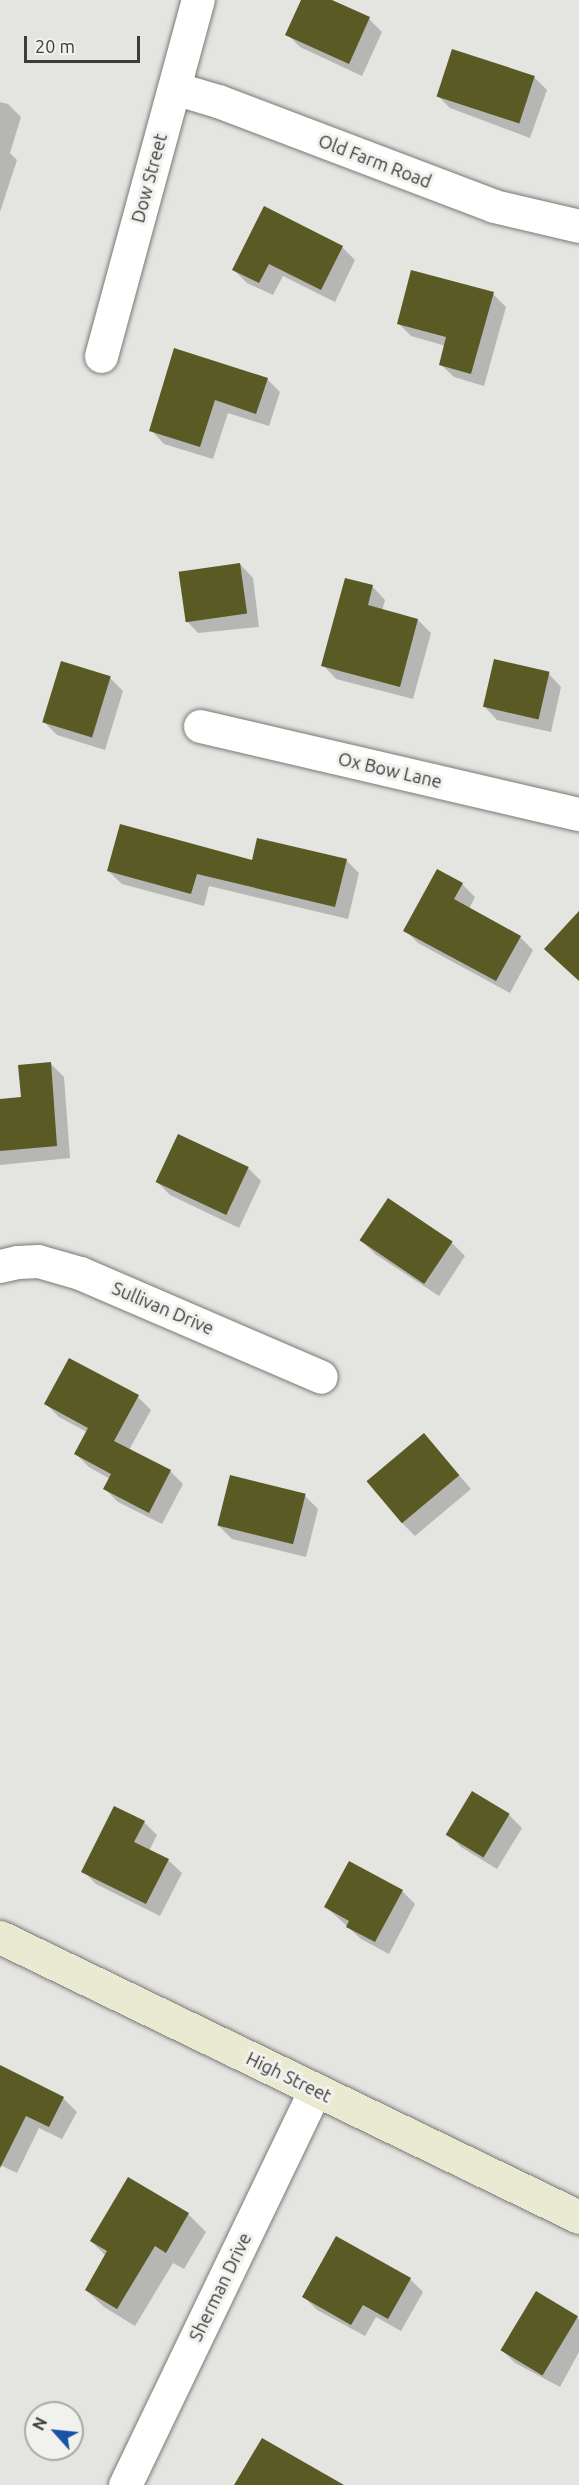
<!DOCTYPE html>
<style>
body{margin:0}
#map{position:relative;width:579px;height:2485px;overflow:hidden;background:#e4e4e1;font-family:Ubuntu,sans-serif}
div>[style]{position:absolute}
.shadow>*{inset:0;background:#0003}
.building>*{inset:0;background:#5a5a24;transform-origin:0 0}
.roads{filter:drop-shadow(0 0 2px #7a7a77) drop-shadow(0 0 2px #7a7a77)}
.street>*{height:33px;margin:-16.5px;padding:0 16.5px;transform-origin:16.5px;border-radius:16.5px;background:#fff}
.secondary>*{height:33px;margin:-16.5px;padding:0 16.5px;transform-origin:16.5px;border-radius:16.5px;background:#eaead3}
span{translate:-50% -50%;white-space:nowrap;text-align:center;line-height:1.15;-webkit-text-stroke:6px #f1f1ee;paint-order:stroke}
.street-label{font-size:18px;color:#3c3c3b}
.north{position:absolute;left:24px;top:2401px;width:60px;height:60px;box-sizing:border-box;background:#f1f1ee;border:2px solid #a9a9a6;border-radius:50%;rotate:297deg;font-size:16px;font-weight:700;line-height:24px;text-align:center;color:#3c3c3b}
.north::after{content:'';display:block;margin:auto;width:21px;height:27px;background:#1a53a4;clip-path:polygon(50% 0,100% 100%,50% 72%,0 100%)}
.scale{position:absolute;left:24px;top:36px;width:116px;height:27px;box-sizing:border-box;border:3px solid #3c3c3b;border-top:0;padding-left:8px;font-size:18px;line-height:21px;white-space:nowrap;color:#3c3c3b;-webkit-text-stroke:4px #f1f1ee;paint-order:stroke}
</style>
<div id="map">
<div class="shadow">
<div style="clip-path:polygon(303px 0,328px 0,369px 19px,382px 32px,362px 76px,300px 47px,287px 34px)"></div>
<div style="clip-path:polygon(534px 77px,547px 90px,530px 138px,450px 108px,437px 95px)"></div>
<div style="clip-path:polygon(0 102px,8px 104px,21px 117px,10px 153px,17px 160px,0 212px)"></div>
<div style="clip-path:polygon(342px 247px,355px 260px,335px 302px,283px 276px,273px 295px,247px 283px,234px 270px)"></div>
<div style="clip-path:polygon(493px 294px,506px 307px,484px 386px,454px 377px,440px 364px,446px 346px,411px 336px,398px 323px)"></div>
<div style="clip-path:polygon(175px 350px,267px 379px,280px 392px,269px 426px,228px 413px,213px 459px,164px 444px,151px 430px)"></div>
<div style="clip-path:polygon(240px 564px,253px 578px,259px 627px,198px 633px,185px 619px)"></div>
<div style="clip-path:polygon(372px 586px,385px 600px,382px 611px,418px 620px,431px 633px,413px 699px,336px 679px,323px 665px)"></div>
<div style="clip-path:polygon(548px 673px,561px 687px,551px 732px,497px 720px,484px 706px)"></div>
<div style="clip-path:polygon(110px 678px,123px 691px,105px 750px,57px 735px,44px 722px)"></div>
<div style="clip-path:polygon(346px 860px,359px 873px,348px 919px,209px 886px,204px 906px,122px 884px,108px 871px,253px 862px)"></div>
<div style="clip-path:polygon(462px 884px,475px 897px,469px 909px,520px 937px,533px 950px,510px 993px,418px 943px,405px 930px)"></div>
<div style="clip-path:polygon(51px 1064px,64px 1077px,70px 1158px,0 1165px,0 1100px,23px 1098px)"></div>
<div style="clip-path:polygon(248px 1168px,261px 1181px,239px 1228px,170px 1195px,157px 1182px)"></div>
<div style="clip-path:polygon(362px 1241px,452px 1243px,465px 1256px,439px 1296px,375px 1254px)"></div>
<div style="clip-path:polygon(138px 1397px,151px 1410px,129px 1450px,170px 1471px,183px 1484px,162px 1524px,118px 1502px,105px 1489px,110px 1479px,89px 1467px,76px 1454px,87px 1432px,59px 1417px,46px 1404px)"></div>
<div style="clip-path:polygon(424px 1435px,471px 1489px,415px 1536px,402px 1523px)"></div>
<div style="clip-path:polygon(305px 1496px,318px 1509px,306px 1557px,232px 1539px,219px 1526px)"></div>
<div style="clip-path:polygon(509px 1815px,522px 1828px,497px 1869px,461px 1847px,448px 1834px)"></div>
<div style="clip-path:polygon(144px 1822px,157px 1835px,149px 1851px,168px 1860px,182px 1873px,160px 1916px,96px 1884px,83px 1871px)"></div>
<div style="clip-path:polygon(402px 1891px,415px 1904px,389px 1954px,361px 1939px,326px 1907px)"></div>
<div style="clip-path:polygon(0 2067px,64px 2099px,77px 2112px,62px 2139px,39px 2128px,17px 2173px,0 2165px)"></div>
<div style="clip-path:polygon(188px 2214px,206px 2232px,184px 2269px,173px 2263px,135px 2326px,104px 2307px,86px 2290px,106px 2256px,91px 2241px)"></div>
<div style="clip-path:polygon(410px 2279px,423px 2292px,401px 2331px,376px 2317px,365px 2336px,317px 2310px,304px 2297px)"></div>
<div style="clip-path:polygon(537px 2294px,579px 2319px,579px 2352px,560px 2387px,515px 2363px,502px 2350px)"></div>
</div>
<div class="building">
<div style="clip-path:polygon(301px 0,332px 0,370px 17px,349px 64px,285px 35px)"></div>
<div style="left:452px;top:49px;width:87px;height:50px;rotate:18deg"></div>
<div style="clip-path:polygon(264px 206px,343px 246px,321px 290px,269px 264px,259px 283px,232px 270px)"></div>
<div style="clip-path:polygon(411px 270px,494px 292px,471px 374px,439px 365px,446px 337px,397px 324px)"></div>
<div style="clip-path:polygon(174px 348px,268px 378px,256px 414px,215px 400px,200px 447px,149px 431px)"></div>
<div style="left:240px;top:563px;width:51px;height:62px;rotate:82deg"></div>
<div style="clip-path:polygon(345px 578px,373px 585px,368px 605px,418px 619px,400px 687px,321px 666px)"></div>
<div style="left:494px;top:659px;width:57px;height:49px;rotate:13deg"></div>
<div style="left:61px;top:661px;width:52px;height:64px;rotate:17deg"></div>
<div style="clip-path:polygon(120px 824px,252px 860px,257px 838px,347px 859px,335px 907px,197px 874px,191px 894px,107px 871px)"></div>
<div style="clip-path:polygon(437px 869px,463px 883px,454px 899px,521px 936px,496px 981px,403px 931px)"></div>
<div style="clip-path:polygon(579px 911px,579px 981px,544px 949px)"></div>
<div style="clip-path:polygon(51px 1062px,57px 1146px,0 1151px,0 1099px,21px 1097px,18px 1065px)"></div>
<div style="left:178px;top:1134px;width:78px;height:53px;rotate:25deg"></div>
<div style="left:388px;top:1198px;width:78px;height:51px;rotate:34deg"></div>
<div style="clip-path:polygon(69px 1358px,139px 1395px,114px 1441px,171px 1470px,149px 1513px,103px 1489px,111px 1474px,74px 1454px,88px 1428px,44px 1404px)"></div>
<div style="left:424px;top:1433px;width:55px;height:75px;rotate:50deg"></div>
<div style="left:230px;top:1475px;width:78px;height:52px;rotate:14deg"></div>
<div style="left:472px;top:1791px;width:44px;height:51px;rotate:31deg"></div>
<div style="clip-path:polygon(114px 1806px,145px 1821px,134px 1842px,169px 1859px,146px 1904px,81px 1872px)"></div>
<div style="clip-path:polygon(349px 1861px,403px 1890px,375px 1942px,346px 1927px,349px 1921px,324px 1907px)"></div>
<div style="clip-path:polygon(0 2065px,64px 2097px,49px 2127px,26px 2116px,0 2168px)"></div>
<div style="clip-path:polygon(128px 2177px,189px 2213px,166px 2253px,155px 2246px,117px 2309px,85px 2290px,107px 2251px,90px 2241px)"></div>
<div style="clip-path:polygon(336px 2236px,411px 2278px,388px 2319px,363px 2305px,351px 2325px,302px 2297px)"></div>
<div style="left:536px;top:2291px;width:49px;height:69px;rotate:31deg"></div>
<div style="clip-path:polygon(262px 2438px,344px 2485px,234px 2485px)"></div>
</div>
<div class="roads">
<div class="street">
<div style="left:174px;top:88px;width:46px;rotate:16.5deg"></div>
<div style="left:218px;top:101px;width:295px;rotate:20.8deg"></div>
<div style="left:494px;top:206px;width:87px;rotate:13.2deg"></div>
<div style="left:101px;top:356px;width:369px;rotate:-74.8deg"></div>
<div style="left:200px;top:726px;width:389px;rotate:13.1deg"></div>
<div style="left:0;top:1266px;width:18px;rotate:-13deg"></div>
<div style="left:18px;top:1262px;width:20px;rotate:-3deg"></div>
<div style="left:38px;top:1261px;width:44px;rotate:15.9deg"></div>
<div style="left:80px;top:1273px;width:262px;rotate:23.3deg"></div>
<div style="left:125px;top:2485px;width:438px;rotate:-64.3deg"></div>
</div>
<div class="secondary">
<div style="left:0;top:1937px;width:643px;rotate:25.81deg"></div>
</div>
</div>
<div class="street-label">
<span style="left:375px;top:161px;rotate:21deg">Old Farm Road</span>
<span style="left:149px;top:178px;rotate:-75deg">Dow Street</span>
<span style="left:390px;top:770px;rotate:13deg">Ox Bow Lane</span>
<span style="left:163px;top:1308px;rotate:23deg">Sullivan Drive</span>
<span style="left:289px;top:2077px;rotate:26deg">High Street</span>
<span style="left:220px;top:2287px;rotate:-64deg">Sherman Drive</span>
</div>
<div class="north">N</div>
<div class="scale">20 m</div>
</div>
